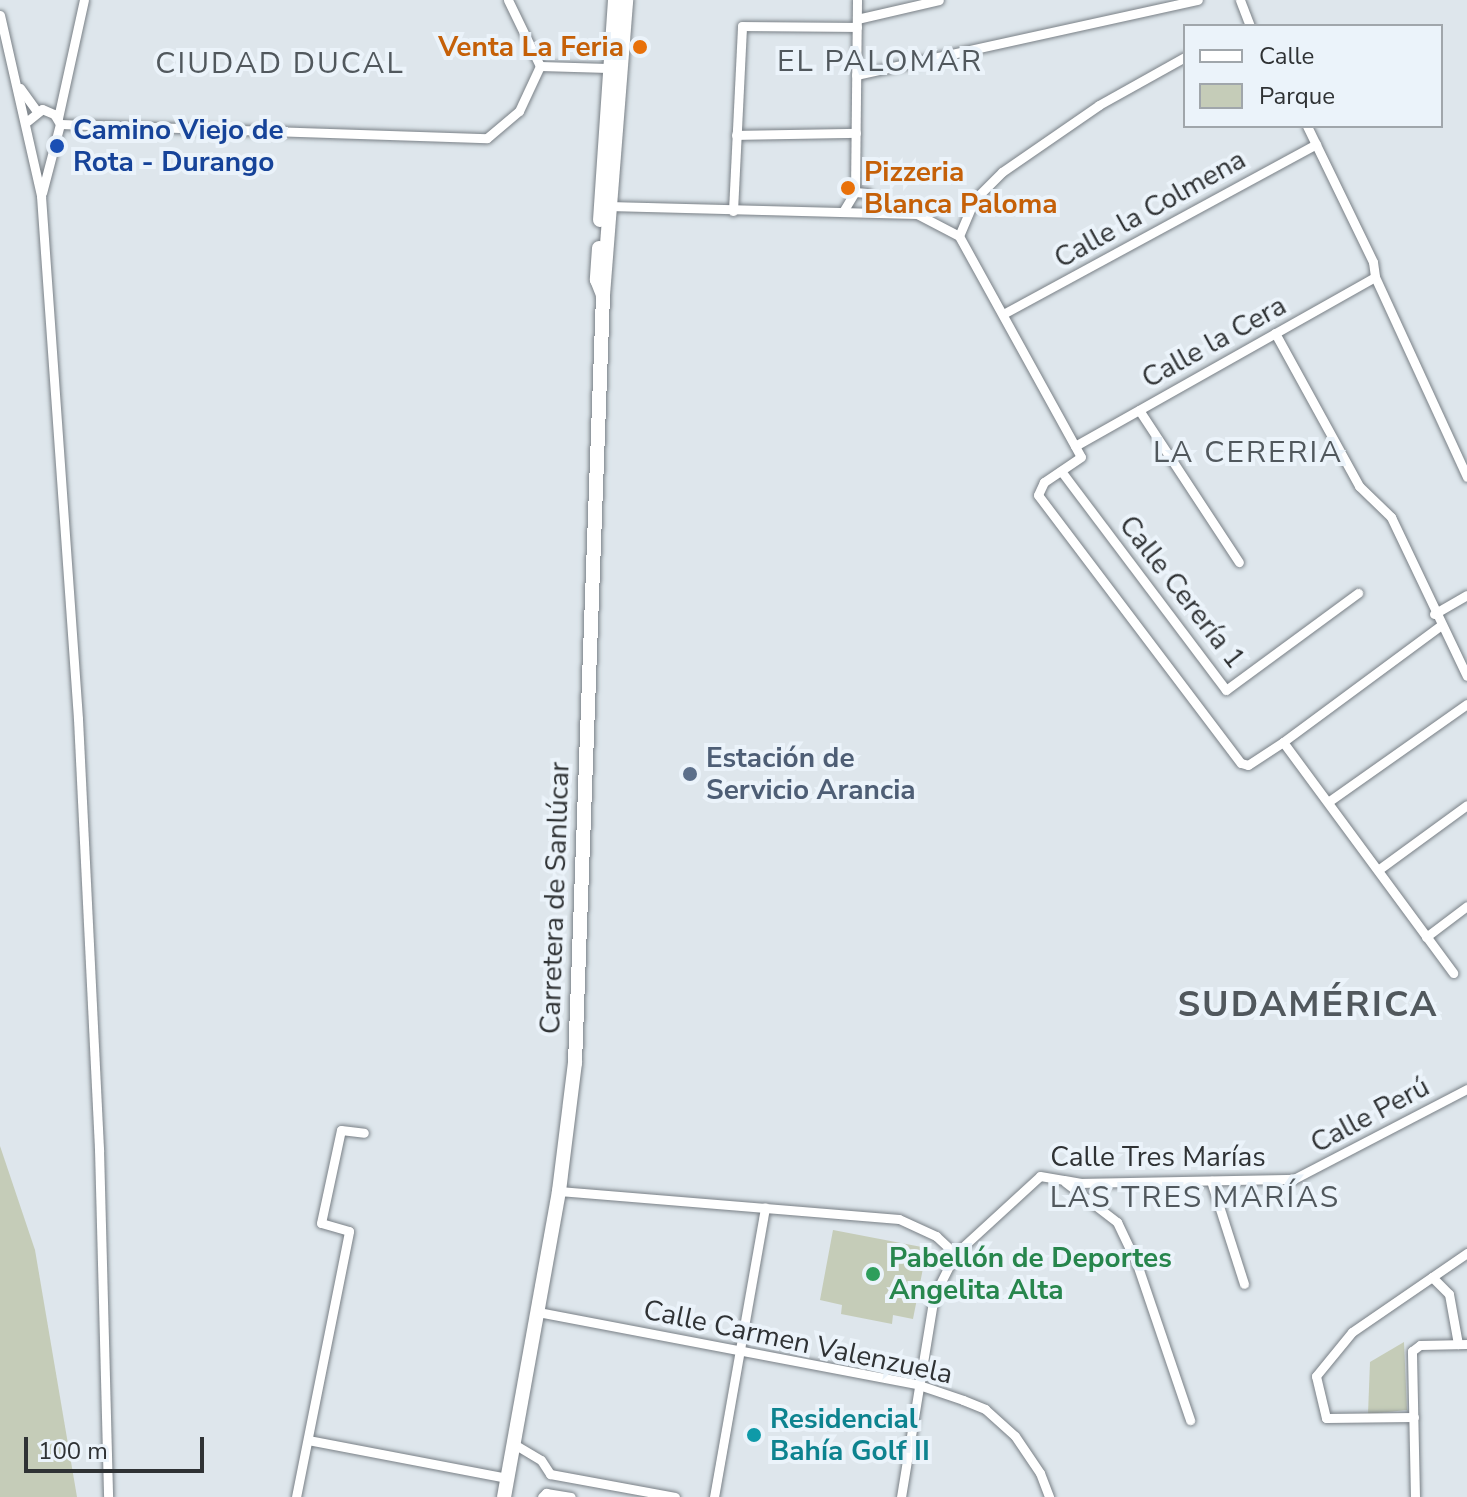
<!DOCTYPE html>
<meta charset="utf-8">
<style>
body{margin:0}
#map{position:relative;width:1467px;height:1497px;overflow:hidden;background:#dee6ec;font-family:"Nunito Sans",sans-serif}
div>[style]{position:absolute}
.green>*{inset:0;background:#c5ccb8}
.roads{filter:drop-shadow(0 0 2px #798086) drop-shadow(0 0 2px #798086)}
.street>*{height:9px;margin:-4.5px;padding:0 4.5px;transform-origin:4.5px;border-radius:4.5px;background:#fff}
.secondary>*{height:14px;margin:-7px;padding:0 7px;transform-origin:7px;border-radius:7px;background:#fff}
.dots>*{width:22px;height:22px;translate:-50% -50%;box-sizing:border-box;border:4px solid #ebf3fa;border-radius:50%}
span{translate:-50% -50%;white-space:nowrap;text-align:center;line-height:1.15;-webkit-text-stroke:8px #ebf3fa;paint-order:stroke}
.food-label{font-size:28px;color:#c56008;font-weight:700}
.right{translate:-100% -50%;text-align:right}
.left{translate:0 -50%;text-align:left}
.transit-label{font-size:28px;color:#164399;font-weight:700}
.street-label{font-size:28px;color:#2f3234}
.service-label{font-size:28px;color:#4e5e75;font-weight:700}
.leisure-label{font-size:28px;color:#27864d;font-weight:700}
.culture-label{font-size:28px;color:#0d838f;font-weight:700}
.neighbourhood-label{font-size:30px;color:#51585d;letter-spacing:2px}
.district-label{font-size:36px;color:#51585d;font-weight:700;letter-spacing:2px}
.legend{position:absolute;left:1183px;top:24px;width:260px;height:104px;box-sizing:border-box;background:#ebf3fa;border:2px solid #a0a6ab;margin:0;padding:10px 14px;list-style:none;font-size:24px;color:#2f3234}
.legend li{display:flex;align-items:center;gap:16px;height:40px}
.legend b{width:40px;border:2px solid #a0a6ab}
.scale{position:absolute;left:24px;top:1437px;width:180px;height:36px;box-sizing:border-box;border:4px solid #2f3234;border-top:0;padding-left:10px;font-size:24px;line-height:28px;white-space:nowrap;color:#2f3234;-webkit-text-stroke:6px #ebf3fa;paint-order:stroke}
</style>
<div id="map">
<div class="green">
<div style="clip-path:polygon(0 1146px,35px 1250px,77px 1497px,0 1497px)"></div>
<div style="clip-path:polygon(833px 1230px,927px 1248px,913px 1319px,893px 1315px,892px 1324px,841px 1314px,842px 1305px,820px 1300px)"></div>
<div style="clip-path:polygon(1404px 1342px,1407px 1410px,1368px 1414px,1370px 1362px)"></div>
</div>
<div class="roads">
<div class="street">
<div style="left:508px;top:0;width:73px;rotate:64.1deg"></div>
<div style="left:540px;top:66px;width:68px;rotate:1.7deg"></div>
<div style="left:608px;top:68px;width:7px;rotate:-34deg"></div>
<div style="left:1240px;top:0;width:28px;rotate:69deg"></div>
<div style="left:0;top:15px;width:186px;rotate:77.2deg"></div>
<div style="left:41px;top:196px;width:524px;rotate:85.95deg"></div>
<div style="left:78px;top:719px;width:431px;rotate:87.2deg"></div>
<div style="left:99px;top:1149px;width:348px;rotate:88.5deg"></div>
<div style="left:857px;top:19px;width:84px;rotate:-13deg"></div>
<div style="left:856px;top:75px;width:350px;rotate:-12.4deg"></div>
<div style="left:20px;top:88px;width:27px;rotate:54deg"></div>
<div style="left:58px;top:118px;width:121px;rotate:-77.6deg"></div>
<div style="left:25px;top:123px;width:22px;rotate:-39deg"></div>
<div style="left:42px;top:109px;width:13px;rotate:23deg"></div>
<div style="left:54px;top:114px;width:12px;rotate:59deg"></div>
<div style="left:60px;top:124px;width:71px;rotate:104.6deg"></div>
<div style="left:60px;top:124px;width:427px;rotate:1.9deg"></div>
<div style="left:487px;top:138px;width:42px;rotate:-40.2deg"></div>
<div style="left:519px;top:111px;width:50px;rotate:-65deg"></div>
<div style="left:1307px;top:126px;width:151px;rotate:64.1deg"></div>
<div style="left:1373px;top:262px;width:15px;rotate:82deg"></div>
<div style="left:1375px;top:277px;width:220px;rotate:65.3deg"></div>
<div style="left:736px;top:135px;width:120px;rotate:-1deg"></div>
<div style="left:855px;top:192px;width:192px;rotate:-89.4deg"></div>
<div style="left:608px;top:206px;width:309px;rotate:1.5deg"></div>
<div style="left:917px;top:214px;width:47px;rotate:27.6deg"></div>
<div style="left:959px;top:236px;width:39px;rotate:-67deg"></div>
<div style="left:974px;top:200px;width:40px;rotate:-45deg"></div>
<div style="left:1002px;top:172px;width:118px;rotate:-34.6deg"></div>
<div style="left:1099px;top:105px;width:98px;rotate:-29.2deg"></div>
<div style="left:844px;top:210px;width:21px;rotate:-59deg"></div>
<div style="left:855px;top:192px;width:12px;rotate:5deg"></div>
<div style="left:867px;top:193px;width:22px;rotate:60deg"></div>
<div style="left:733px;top:211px;width:185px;rotate:-87.2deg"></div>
<div style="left:742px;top:26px;width:115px;rotate:0.5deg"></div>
<div style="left:959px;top:236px;width:252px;rotate:61.1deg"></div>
<div style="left:1081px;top:457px;width:45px;rotate:146deg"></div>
<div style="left:1044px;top:482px;width:14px;rotate:115deg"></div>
<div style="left:1038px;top:495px;width:336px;rotate:52.9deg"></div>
<div style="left:1241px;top:763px;width:7px;rotate:16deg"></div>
<div style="left:1248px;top:765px;width:42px;rotate:-33.3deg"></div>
<div style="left:1283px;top:742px;width:195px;rotate:-36.5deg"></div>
<div style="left:1005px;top:313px;width:354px;rotate:-28.5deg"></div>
<div style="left:1275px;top:333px;width:175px;rotate:61.2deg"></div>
<div style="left:1359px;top:486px;width:45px;rotate:44.1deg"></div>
<div style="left:1391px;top:517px;width:176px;rotate:64.5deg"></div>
<div style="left:1139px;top:410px;width:182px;rotate:56.7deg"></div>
<div style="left:1075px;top:446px;width:344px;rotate:-29.4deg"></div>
<div style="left:1061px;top:471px;width:274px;rotate:53deg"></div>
<div style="left:1226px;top:690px;width:164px;rotate:-36.3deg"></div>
<div style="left:1434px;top:614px;width:38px;rotate:-30deg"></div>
<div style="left:1283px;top:742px;width:287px;rotate:53.6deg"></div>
<div style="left:1328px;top:802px;width:170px;rotate:-35.2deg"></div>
<div style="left:1378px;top:870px;width:110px;rotate:-36.1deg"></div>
<div style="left:1426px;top:937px;width:51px;rotate:-37.1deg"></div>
<div style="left:1211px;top:1181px;width:108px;rotate:72.2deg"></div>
<div style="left:1065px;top:1182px;width:66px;rotate:37.6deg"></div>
<div style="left:1117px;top:1222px;width:47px;rotate:64.5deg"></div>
<div style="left:1137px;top:1264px;width:165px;rotate:71.2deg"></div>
<div style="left:559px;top:1191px;width:341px;rotate:4.7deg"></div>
<div style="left:899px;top:1219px;width:41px;rotate:24.7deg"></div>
<div style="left:936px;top:1236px;width:26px;rotate:43deg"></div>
<div style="left:955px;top:1254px;width:115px;rotate:-42.5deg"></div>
<div style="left:1040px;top:1176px;width:43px;rotate:9.5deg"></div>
<div style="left:1082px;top:1183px;width:212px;rotate:-1.1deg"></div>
<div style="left:1294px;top:1179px;width:195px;rotate:-27.5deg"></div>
<div style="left:1432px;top:1277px;width:24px;rotate:45deg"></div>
<div style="left:1449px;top:1294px;width:51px;rotate:79.8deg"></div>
<div style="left:538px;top:1312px;width:388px;rotate:10.8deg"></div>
<div style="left:919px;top:1385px;width:46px;rotate:18.8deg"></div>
<div style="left:963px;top:1400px;width:24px;rotate:22deg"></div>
<div style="left:985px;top:1409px;width:40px;rotate:42deg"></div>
<div style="left:1015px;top:1436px;width:45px;rotate:56deg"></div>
<div style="left:1040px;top:1473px;width:26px;rotate:69deg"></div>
<div style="left:1414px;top:1417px;width:88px;rotate:179.3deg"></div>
<div style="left:1326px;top:1418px;width:43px;rotate:-103.4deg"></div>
<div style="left:1316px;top:1376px;width:57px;rotate:-50.7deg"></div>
<div style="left:1352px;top:1332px;width:140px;rotate:-34.5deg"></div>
<div style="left:308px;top:1440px;width:204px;rotate:10.8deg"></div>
<div style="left:514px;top:1444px;width:31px;rotate:31deg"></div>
<div style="left:541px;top:1460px;width:17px;rotate:57deg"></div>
<div style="left:550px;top:1474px;width:127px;rotate:10.4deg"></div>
<div style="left:296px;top:1497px;width:271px;rotate:-78.7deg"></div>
<div style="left:349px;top:1231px;width:29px;rotate:-164deg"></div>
<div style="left:321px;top:1223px;width:95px;rotate:-77.9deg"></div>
<div style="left:341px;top:1130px;width:23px;rotate:7deg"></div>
<div style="left:542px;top:1497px;width:6px;rotate:-45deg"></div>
<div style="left:546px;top:1493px;width:25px;rotate:9deg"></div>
<div style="left:714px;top:1497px;width:294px;rotate:-80deg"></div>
<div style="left:901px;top:1497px;width:204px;rotate:-80.7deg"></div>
<div style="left:934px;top:1296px;width:47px;rotate:-63.4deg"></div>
<div style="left:1415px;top:1497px;width:146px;rotate:-91.2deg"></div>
<div style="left:1412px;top:1351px;width:10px;rotate:-37deg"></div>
<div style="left:1420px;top:1345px;width:47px;rotate:-1.2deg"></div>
</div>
<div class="secondary">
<div style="left:600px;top:220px;width:221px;rotate:-86.1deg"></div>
<div style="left:599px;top:248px;width:32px;rotate:94deg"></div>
<div style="left:597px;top:280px;width:16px;rotate:68deg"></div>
<div style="left:504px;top:1497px;width:311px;rotate:-79.8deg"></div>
<div style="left:559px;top:1191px;width:129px;rotate:-82.9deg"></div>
<div style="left:575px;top:1063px;width:769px;rotate:-87.91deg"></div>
<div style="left:603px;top:295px;width:296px;rotate:-85.5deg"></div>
</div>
</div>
<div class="dots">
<div style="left:640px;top:47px;background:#e8710a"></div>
<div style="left:57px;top:146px;background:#1a4fb4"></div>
<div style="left:848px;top:188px;background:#e8710a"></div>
<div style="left:690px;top:774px;background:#5c6f8a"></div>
<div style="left:873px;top:1274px;background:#2e9e5b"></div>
<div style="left:754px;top:1435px;background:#0f9aa8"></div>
</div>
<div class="food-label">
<span class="right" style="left:624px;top:47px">Venta La Feria</span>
<span class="left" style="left:864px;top:188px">Pizzeria<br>Blanca Paloma</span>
</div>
<div class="transit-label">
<span class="left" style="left:73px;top:146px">Camino Viejo de<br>Rota - Durango</span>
</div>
<div class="street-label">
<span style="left:1150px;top:209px;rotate:-29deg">Calle la Colmena</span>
<span style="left:1214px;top:342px;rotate:-29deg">Calle la Cera</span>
<span style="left:1182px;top:592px;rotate:52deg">Calle Cerería 1</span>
<span style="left:555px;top:898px;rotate:-88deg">Carretera de Sanlúcar</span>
<span style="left:1370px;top:1115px;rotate:-28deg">Calle Perú</span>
<span style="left:1158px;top:1157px">Calle Tres Marías</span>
<span style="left:798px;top:1342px;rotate:12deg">Calle Carmen Valenzuela</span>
</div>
<div class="service-label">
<span class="left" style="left:706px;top:774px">Estación de<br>Servicio Arancia</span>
</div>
<div class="leisure-label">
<span class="left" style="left:889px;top:1274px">Pabellón de Deportes<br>Angelita Alta</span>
</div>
<div class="culture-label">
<span class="left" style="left:770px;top:1435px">Residencial<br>Bahía Golf II</span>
</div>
<div class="neighbourhood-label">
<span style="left:880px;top:62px">EL PALOMAR</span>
<span style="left:280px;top:64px">CIUDAD DUCAL</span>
<span style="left:1248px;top:453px">LA CERERIA</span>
<span style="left:1195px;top:1198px">LAS TRES MARÍAS</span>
</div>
<div class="district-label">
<span style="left:1308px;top:1005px">SUDAMÉRICA</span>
</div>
<ul class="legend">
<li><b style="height:10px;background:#fff"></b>Calle</li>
<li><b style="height:22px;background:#c5ccb8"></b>Parque</li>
</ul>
<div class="scale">100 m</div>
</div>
